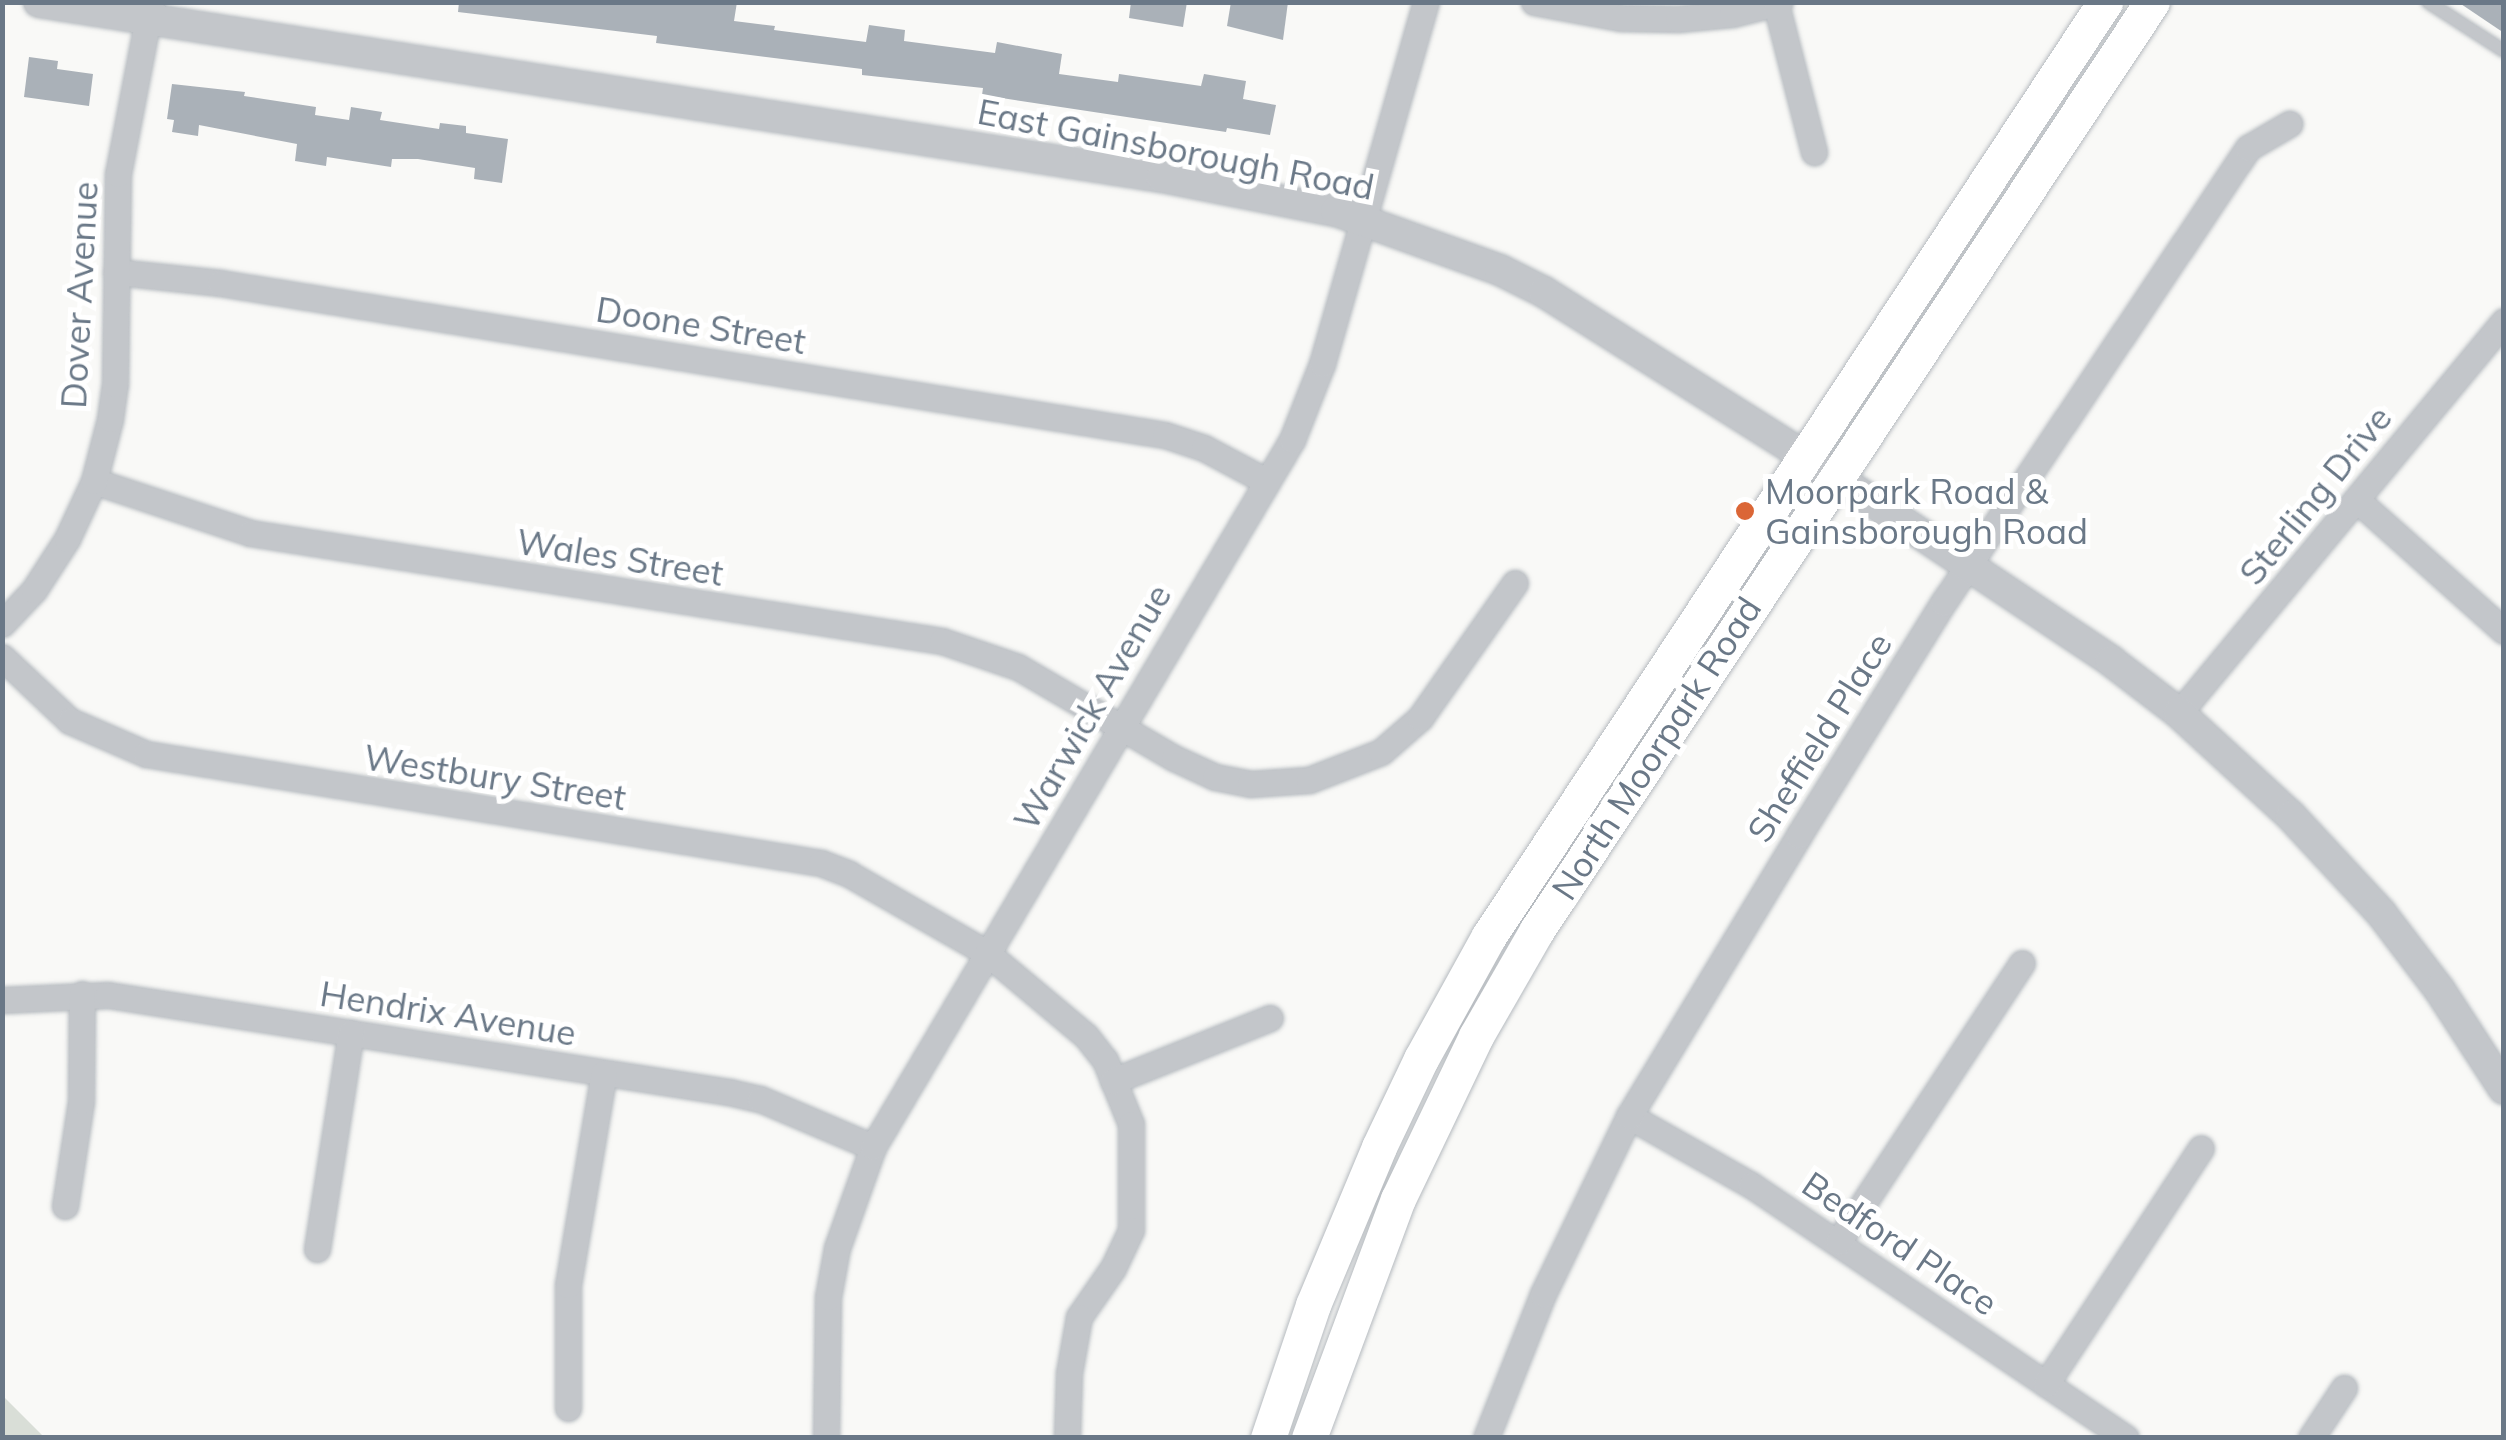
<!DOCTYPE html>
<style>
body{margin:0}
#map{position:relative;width:2506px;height:1440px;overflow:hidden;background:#f9f9f7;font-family:Mulish,sans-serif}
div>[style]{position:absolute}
.green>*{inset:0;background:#d9ded7}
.building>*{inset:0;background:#aab1b8}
.roads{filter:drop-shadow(0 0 2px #b5babf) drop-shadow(0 0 2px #b5babf)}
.service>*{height:12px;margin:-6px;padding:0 6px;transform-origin:6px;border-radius:6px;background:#c3c6ca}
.minor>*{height:25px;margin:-12.5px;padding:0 12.5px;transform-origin:12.5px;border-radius:12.5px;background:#c3c6ca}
.tertiary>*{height:30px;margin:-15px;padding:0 15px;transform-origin:15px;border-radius:15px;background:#c3c6ca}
.secondary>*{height:35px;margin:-17.5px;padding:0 17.5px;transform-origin:17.5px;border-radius:17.5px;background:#fff}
.dots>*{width:28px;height:28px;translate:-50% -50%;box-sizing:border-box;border:5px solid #fff;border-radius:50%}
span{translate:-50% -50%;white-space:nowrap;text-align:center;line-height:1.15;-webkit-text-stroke:10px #fff;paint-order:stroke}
.street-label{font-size:35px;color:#6a7887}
.poi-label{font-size:35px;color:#6a7887}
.left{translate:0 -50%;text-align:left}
.frame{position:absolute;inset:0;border:5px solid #6a7887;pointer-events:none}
</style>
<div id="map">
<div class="green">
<div style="clip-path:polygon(2px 1396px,3px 1396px,44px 1437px,3px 1437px)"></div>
</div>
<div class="building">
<div style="clip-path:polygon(459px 2px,737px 2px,734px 21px,775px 26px,774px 30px,866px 42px,869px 25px,905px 30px,904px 41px,995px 53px,997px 42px,1062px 54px,1059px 74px,1118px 82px,1119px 74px,1201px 86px,1204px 74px,1246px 81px,1243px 99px,1276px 105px,1270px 135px,1227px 128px,1226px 132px,982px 95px,983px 88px,862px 75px,862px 69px,656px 43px,657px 36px,458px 12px)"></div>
<div style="clip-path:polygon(1131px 2px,1187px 2px,1183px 27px,1129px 18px)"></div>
<div style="clip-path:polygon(1231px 2px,1288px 2px,1283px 40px,1227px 26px)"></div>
<div style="clip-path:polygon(2458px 2px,2504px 2px,2504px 33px)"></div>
<div style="clip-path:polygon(29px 57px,58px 61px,57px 69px,93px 74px,89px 106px,24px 97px)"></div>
<div style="clip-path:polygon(172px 84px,245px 92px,244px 96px,316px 107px,315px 115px,349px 120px,351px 107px,382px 112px,380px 120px,439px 129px,440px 123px,466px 126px,466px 133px,508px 139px,502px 183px,474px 179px,475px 168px,418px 159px,392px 159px,391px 167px,327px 157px,326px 166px,295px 161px,297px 144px,199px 125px,198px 136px,172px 132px,174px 120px,167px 119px)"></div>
</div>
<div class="roads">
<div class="service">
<div style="left:2428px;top:2px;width:90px;rotate:32.8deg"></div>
</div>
<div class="minor">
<div style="left:1534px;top:2px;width:88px;rotate:10.4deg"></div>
<div style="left:1621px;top:18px;width:57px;rotate:1deg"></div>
<div style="left:1678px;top:19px;width:54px;rotate:-5.3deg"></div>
<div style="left:1732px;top:14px;width:49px;rotate:-14deg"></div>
<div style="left:1776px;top:4px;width:153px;rotate:75.6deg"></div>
<div style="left:116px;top:272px;width:105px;rotate:6deg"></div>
<div style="left:220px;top:283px;width:957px;rotate:9.14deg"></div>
<div style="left:1165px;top:435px;width:41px;rotate:18.4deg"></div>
<div style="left:1204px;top:448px;width:70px;rotate:28deg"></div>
<div style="left:94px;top:481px;width:164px;rotate:18.4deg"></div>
<div style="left:250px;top:533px;width:700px;rotate:8.87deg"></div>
<div style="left:942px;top:641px;width:80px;rotate:18.9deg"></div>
<div style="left:1018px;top:667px;width:181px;rotate:30.3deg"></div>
<div style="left:1174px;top:758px;width:45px;rotate:24.9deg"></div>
<div style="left:1215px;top:777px;width:36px;rotate:11deg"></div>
<div style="left:1250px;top:784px;width:59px;rotate:-3.9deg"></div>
<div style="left:1309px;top:780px;width:77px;rotate:-21.3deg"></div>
<div style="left:1381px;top:752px;width:52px;rotate:-41.1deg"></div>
<div style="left:1420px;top:718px;width:165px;rotate:-54.9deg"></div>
<div style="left:2357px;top:500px;width:197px;rotate:41.7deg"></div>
<div style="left:2px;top:624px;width:47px;rotate:-46.7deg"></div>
<div style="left:34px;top:590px;width:61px;rotate:-57.1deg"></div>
<div style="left:67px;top:539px;width:64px;rotate:-65deg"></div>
<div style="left:94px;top:481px;width:64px;rotate:-75.5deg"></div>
<div style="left:110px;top:419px;width:35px;rotate:-82deg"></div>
<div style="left:115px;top:384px;width:210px;rotate:-89.2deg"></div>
<div style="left:118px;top:174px;width:175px;rotate:-79.1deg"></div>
<div style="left:2px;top:657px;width:93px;rotate:43.3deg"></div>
<div style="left:70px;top:721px;width:83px;rotate:23.5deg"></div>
<div style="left:146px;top:754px;width:684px;rotate:9.17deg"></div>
<div style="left:821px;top:863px;width:30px;rotate:21deg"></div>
<div style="left:849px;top:874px;width:159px;rotate:29.8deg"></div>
<div style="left:987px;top:953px;width:129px;rotate:40deg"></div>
<div style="left:1086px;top:1036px;width:31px;rotate:52deg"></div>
<div style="left:1105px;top:1060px;width:69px;rotate:67.9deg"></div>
<div style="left:1131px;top:1124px;width:106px;rotate:90deg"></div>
<div style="left:1131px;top:1230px;width:42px;rotate:115.3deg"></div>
<div style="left:1113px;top:1268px;width:60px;rotate:124.8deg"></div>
<div style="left:1079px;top:1317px;width:57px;rotate:100.1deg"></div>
<div style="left:1069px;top:1373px;width:65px;rotate:91.8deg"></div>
<div style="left:2179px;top:713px;width:509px;rotate:-50.34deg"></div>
<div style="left:2px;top:1000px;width:106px;rotate:-2.7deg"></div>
<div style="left:108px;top:995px;width:629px;rotate:8.88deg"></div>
<div style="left:729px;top:1092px;width:32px;rotate:13deg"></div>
<div style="left:760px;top:1099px;width:123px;rotate:23deg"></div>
<div style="left:1113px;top:1081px;width:169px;rotate:-21.9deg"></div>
<div style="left:1629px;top:1116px;width:140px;rotate:29.5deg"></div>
<div style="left:1751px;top:1185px;width:452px;rotate:34deg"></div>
<div style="left:65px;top:1206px;width:106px;rotate:-81.3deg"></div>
<div style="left:81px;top:1101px;width:107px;rotate:-89.5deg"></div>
<div style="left:1838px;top:1242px;width:334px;rotate:-56.6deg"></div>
<div style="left:317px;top:1249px;width:219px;rotate:-81.1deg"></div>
<div style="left:2046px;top:1384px;width:282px;rotate:-56.7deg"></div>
<div style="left:568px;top:1408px;width:123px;rotate:-90deg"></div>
<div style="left:568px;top:1285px;width:215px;rotate:-80.4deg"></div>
<div style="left:826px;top:1438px;width:141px;rotate:-89.2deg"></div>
<div style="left:828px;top:1297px;width:50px;rotate:-79.6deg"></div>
<div style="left:837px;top:1248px;width:107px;rotate:-70.4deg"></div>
<div style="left:873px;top:1147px;width:822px;rotate:-59.35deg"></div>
<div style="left:1292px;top:440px;width:82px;rotate:-68.5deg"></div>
<div style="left:1322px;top:364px;width:377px;rotate:-74deg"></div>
<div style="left:1486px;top:1438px;width:155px;rotate:-68.4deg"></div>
<div style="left:1543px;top:1294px;width:198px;rotate:-64.2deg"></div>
<div style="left:1629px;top:1116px;width:328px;rotate:-58.8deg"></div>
<div style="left:1799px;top:835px;width:273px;rotate:-58.2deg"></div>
<div style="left:1943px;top:603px;width:548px;rotate:-56.16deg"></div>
<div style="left:2248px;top:148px;width:48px;rotate:-30.3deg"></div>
<div style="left:2311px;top:1438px;width:60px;rotate:-56.6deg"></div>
</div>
<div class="tertiary">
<div style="left:39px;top:2px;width:1137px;rotate:8.86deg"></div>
<div style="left:1162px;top:177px;width:177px;rotate:11.1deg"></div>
<div style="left:1336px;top:211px;width:174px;rotate:19.8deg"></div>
<div style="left:1500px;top:270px;width:49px;rotate:26.6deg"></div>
<div style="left:1544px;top:292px;width:307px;rotate:32.2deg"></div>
<div style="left:1804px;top:456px;width:369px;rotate:33.7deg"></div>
<div style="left:2111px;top:661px;width:86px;rotate:37.4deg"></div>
<div style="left:2179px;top:713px;width:152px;rotate:42.6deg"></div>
<div style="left:2291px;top:816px;width:132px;rotate:47.1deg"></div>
<div style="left:2381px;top:913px;width:96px;rotate:52.7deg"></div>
<div style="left:2439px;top:989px;width:119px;rotate:57deg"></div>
</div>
<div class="secondary">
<div style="left:1268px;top:1438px;width:140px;rotate:-71.3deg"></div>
<div style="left:1313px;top:1305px;width:171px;rotate:-67.3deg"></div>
<div style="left:1379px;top:1147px;width:98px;rotate:-64.5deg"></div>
<div style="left:1421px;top:1059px;width:141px;rotate:-61.1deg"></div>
<div style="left:1489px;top:936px;width:1119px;rotate:-56.59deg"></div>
<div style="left:1309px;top:1438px;width:255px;rotate:-69.6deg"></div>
<div style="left:1398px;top:1199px;width:181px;rotate:-64.4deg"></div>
<div style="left:1476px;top:1036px;width:122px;rotate:-60.1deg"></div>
<div style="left:1537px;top:930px;width:1113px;rotate:-56.47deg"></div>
</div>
</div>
<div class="dots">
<div style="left:1745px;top:511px;background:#db6636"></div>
</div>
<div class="street-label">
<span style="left:1176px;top:149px;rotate:11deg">East Gainsborough Road</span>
<span style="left:79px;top:295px;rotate:-87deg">Dover Avenue</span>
<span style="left:701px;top:325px;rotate:9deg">Doone Street</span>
<span style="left:2315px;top:495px;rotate:-51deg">Sterling Drive</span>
<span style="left:620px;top:557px;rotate:9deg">Wales Street</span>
<span style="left:1092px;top:707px;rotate:-60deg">Warwick Avenue</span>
<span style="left:1819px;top:737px;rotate:-58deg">Sheffield Place</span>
<span style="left:1656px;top:748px;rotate:-57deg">North Moorpark Road</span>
<span style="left:495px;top:777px;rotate:9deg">Westbury Street</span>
<span style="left:448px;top:1013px;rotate:9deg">Hendrix Avenue</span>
<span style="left:1900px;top:1243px;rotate:34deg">Bedford Place</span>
</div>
<div class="poi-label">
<span class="left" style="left:1765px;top:511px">Moorpark Road &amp;<br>Gainsborough Road</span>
</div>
<div class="frame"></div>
</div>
